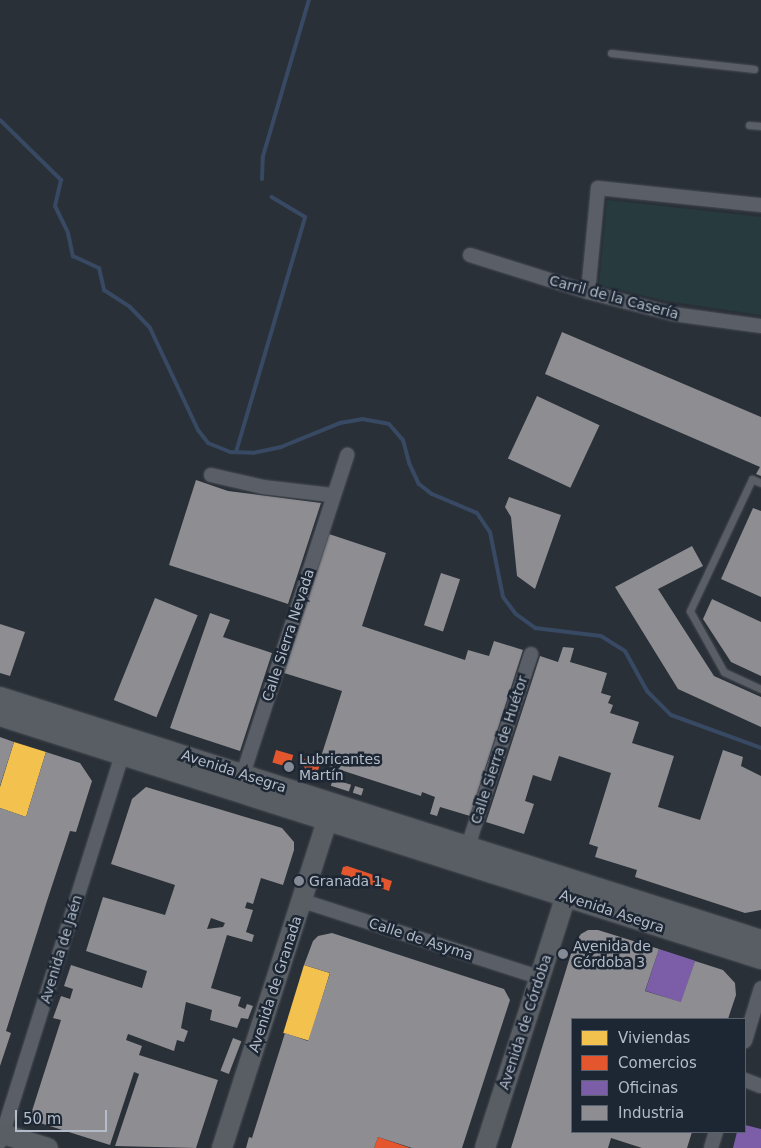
<!DOCTYPE html>
<meta charset="utf-8">
<style>
body{margin:0}
#map{position:relative;width:761px;height:1148px;overflow:hidden;background:#2a3038;font-family:"DejaVu Sans",sans-serif}
div>[style]{position:absolute}
.green>*{inset:0;background:#273a3e}
.homes>*{inset:0;background:#f2c14e;transform-origin:0 0}
.shops>*{inset:0;background:#e4572e;transform-origin:0 0}
.offices>*{inset:0;background:#7b5ea7;transform-origin:0 0}
.industry>*{inset:0;background:#8d8d92;transform-origin:0 0}
.stream>*{height:4px;margin:-2px;padding:0 2px;transform-origin:2px;border-radius:2px;background:#384963}
.roads{filter:drop-shadow(0 0 1px #484c53) drop-shadow(0 0 1px #484c53)}
.lane>*{height:7px;margin:-3.5px;padding:0 3.5px;transform-origin:3.5px;border-radius:3.5px;background:#5a5e66}
.street>*{height:14px;margin:-7px;padding:0 7px;transform-origin:7px;border-radius:7px;background:#5a5e66}
.secondary>*{height:20px;margin:-10px;padding:0 10px;transform-origin:10px;border-radius:10px;background:#595d64}
.dots>*{width:14px;height:14px;translate:-50% -50%;box-sizing:border-box;border:2px solid #1d2633;border-radius:50%}
span{translate:-50% -50%;white-space:nowrap;text-align:center;line-height:1.15;-webkit-text-stroke:5px #1d2633;paint-order:stroke}
.street-label{font-size:14px;color:#b4bcc9}
.poi-label{font-size:14px;color:#b4bcc9}
.left{translate:0 -50%;text-align:left}
.legend{position:absolute;left:571px;top:1018px;width:175px;height:115px;box-sizing:border-box;background:#1d2633;border:1px solid #59626f;margin:0;padding:6px 9px;list-style:none;font-size:15px;color:#b4bcc9}
.legend li{display:flex;align-items:center;gap:10px;height:25px}
.legend b{width:25px;border:1px solid #59626f}
.scale{position:absolute;left:15px;top:1110px;width:92px;height:22px;box-sizing:border-box;border:2px solid #b4bcc9;border-top:0;padding-left:6px;font-size:15px;line-height:18px;white-space:nowrap;color:#b4bcc9;-webkit-text-stroke:4px #1d2633;paint-order:stroke}
</style>
<div id="map">
<div class="green">
<div style="clip-path:polygon(607px 200px,761px 217px,761px 315px,667px 301px,599px 285px)"></div>
</div>
<div class="homes">
<div style="clip-path:polygon(14px 742px,46px 752px,26px 817px,0 808px,0 787px)"></div>
<div style="left:304px;top:965px;width:27px;height:71px;rotate:17deg"></div>
</div>
<div class="shops">
<div style="left:276px;top:750px;width:18px;height:13px;rotate:16deg"></div>
<div style="clip-path:polygon(304px 759px,320px 764px,317px 774px,307px 771px,302px 764px)"></div>
<div style="clip-path:polygon(347px 866px,392px 881px,389px 891px,341px 874px,343px 867px)"></div>
<div style="clip-path:polygon(378px 1137px,410px 1148px,374px 1148px)"></div>
</div>
<div class="offices">
<div style="left:659px;top:949px;width:38px;height:44px;rotate:18deg"></div>
<div style="clip-path:polygon(745px 1125px,761px 1129px,761px 1148px,733px 1148px,737px 1132px,745px 1132px)"></div>
</div>
<div class="industry">
<div style="clip-path:polygon(562px 332px,761px 417px,761px 476px,756px 474px,760px 467px,545px 374px)"></div>
<div style="left:537px;top:396px;width:69px;height:69px;rotate:25deg"></div>
<div style="clip-path:polygon(196px 480px,228px 491px,321px 503px,288px 604px,169px 565px)"></div>
<div style="clip-path:polygon(509px 497px,561px 515px,535px 589px,517px 576px,511px 517px,505px 507px)"></div>
<div style="clip-path:polygon(753px 508px,761px 511px,761px 597px,721px 579px)"></div>
<div style="clip-path:polygon(329px 534px,386px 553px,362px 626px,465px 660px,468px 650px,489px 656px,494px 641px,523px 650px,470px 816px,440px 807px,437px 816px,430px 814px,435px 797px,422px 792px,421px 796px,319px 763px,342px 691px,284px 673px)"></div>
<div style="clip-path:polygon(692px 546px,703px 566px,658px 589px,714px 676px,761px 697px,761px 727px,678px 689px,615px 587px)"></div>
<div style="left:441px;top:573px;width:20px;height:55px;rotate:18deg"></div>
<div style="left:155px;top:598px;width:46px;height:110px;rotate:22deg"></div>
<div style="clip-path:polygon(712px 599px,761px 622px,761px 676px,731px 662px,703px 619px)"></div>
<div style="clip-path:polygon(210px 613px,230px 620px,223px 637px,272px 653px,240px 751px,170px 728px)"></div>
<div style="clip-path:polygon(0 624px,25px 632px,10px 676px,0 673px)"></div>
<div style="clip-path:polygon(563px 647px,574px 648px,570px 662px,607px 673px,601px 693px,611px 696px,608px 703px,613px 705px,610px 713px,639px 722px,632px 743px,674px 756px,658px 807px,700px 820px,723px 750px,743px 757px,741px 766px,761px 776px,761px 910px,745px 913px,635px 877px,637px 870px,595px 857px,598px 847px,589px 844px,611px 773px,559px 756px,551px 781px,533px 775px,525px 801px,534px 804px,524px 834px,486px 822px,540px 656px,558px 662px)"></div>
<div style="clip-path:polygon(0 737px,14px 742px,0 786px)"></div>
<div style="clip-path:polygon(46px 752px,80px 763px,92px 781px,76px 832px,70px 831px,47px 901px,6px 1031px,11px 1033px,0 1066px,0 808px,26px 817px)"></div>
<div style="left:333px;top:779px;width:19px;height:7px;rotate:18deg"></div>
<div style="left:355px;top:786px;width:9px;height:7px;rotate:18deg"></div>
<div style="clip-path:polygon(evenodd,146px 787px,282px 828px,294px 842px,294px 850px,283px 885px,261px 878px,253px 904px,247px 902px,245px 908px,253px 910px,246px 932px,254px 935px,252px 942px,227px 935px,211px 988px,241px 997px,238px 1006px,245px 1009px,247px 1004px,253px 1006px,248px 1019px,241px 1018px,237px 1028px,210px 1020px,212px 1010px,186px 1002px,181px 1028px,188px 1031px,184px 1042px,177px 1040px,174px 1051px,128px 1034px,126px 1040px,142px 1046px,139px 1055px,218px 1080px,196px 1148px,115px 1146px,139px 1074px,134px 1072px,110px 1145px,37px 1122px,31px 1114px,61px 1020px,53px 1018px,61px 996px,70px 999px,73px 989px,64px 986px,71px 965px,142px 988px,147px 971px,86px 951px,103px 897px,165px 915px,175px 885px,111px 864px,132px 799px,146px 787px,211px 918px,225px 923px,223px 927px,207px 929px,211px 918px)"></div>
<div style="clip-path:polygon(588px 930px,598px 930px,659px 949px,645px 991px,681px 1002px,695px 961px,723px 970px,735px 983px,736px 995px,728px 1019px,572px 1019px,572px 1132px,692px 1132px,687px 1148px,642px 1148px,611px 1138px,608px 1148px,511px 1148px,574px 944px,581px 934px)"></div>
<div style="clip-path:polygon(332px 933px,504px 989px,510px 1000px,462px 1148px,412px 1148px,378px 1137px,374px 1148px,246px 1148px,249px 1137px,252px 1138px,285px 1033px,308px 1041px,330px 973px,304px 965px,313px 941px,318px 936px)"></div>
<div style="left:233px;top:1038px;width:9px;height:35px;rotate:21deg"></div>
</div>
<div class="stream">
<div style="left:0;top:120px;width:86px;rotate:44.5deg"></div>
<div style="left:61px;top:180px;width:27px;rotate:103deg"></div>
<div style="left:55px;top:206px;width:30px;rotate:64deg"></div>
<div style="left:68px;top:233px;width:24px;rotate:78deg"></div>
<div style="left:73px;top:256px;width:29px;rotate:25deg"></div>
<div style="left:99px;top:268px;width:23px;rotate:77deg"></div>
<div style="left:104px;top:290px;width:31px;rotate:33deg"></div>
<div style="left:130px;top:307px;width:29px;rotate:46deg"></div>
<div style="left:150px;top:328px;width:113px;rotate:64.8deg"></div>
<div style="left:198px;top:430px;width:16px;rotate:52deg"></div>
<div style="left:208px;top:443px;width:24px;rotate:22deg"></div>
<div style="left:230px;top:452px;width:23px;rotate:2deg"></div>
<div style="left:253px;top:453px;width:29px;rotate:-12deg"></div>
<div style="left:281px;top:447px;width:64px;rotate:-22.1deg"></div>
<div style="left:340px;top:423px;width:22px;rotate:-10deg"></div>
<div style="left:362px;top:419px;width:27px;rotate:10deg"></div>
<div style="left:389px;top:424px;width:21px;rotate:49deg"></div>
<div style="left:403px;top:440px;width:24px;rotate:75deg"></div>
<div style="left:409px;top:463px;width:23px;rotate:65deg"></div>
<div style="left:419px;top:484px;width:16px;rotate:38deg"></div>
<div style="left:432px;top:494px;width:49px;rotate:22.9deg"></div>
<div style="left:477px;top:513px;width:23px;rotate:56deg"></div>
<div style="left:490px;top:532px;width:66px;rotate:78.7deg"></div>
<div style="left:503px;top:597px;width:21px;rotate:53deg"></div>
<div style="left:516px;top:614px;width:24px;rotate:36deg"></div>
<div style="left:535px;top:628px;width:66px;rotate:6.9deg"></div>
<div style="left:601px;top:636px;width:28px;rotate:32deg"></div>
<div style="left:625px;top:651px;width:46px;rotate:61.2deg"></div>
<div style="left:647px;top:691px;width:34px;rotate:45deg"></div>
<div style="left:671px;top:715px;width:96px;rotate:20.1deg"></div>
<div style="left:262px;top:179px;width:23px;rotate:-88deg"></div>
<div style="left:263px;top:156px;width:163px;rotate:-73.6deg"></div>
<div style="left:236px;top:452px;width:245px;rotate:-73.6deg"></div>
<div style="left:305px;top:217px;width:39px;rotate:-149deg"></div>
</div>
<div class="roads">
<div class="lane">
<div style="left:611px;top:53px;width:144px;rotate:6.4deg"></div>
<div style="left:749px;top:125px;width:12px;rotate:5deg"></div>
<div style="left:761px;top:483px;width:10px;rotate:-156deg"></div>
<div style="left:752px;top:479px;width:146px;rotate:115.2deg"></div>
<div style="left:690px;top:611px;width:70px;rotate:60.9deg"></div>
<div style="left:724px;top:672px;width:41px;rotate:24.7deg"></div>
</div>
<div class="street">
<div style="left:470px;top:255px;width:124px;rotate:17.4deg"></div>
<div style="left:588px;top:292px;width:88px;rotate:14.5deg"></div>
<div style="left:673px;top:314px;width:89px;rotate:7.8deg"></div>
<div style="left:588px;top:292px;width:104px;rotate:-84.5deg"></div>
<div style="left:598px;top:188px;width:164px;rotate:6deg"></div>
<div style="left:211px;top:475px;width:53px;rotate:13deg"></div>
<div style="left:263px;top:487px;width:69px;rotate:6.6deg"></div>
<div style="left:243px;top:774px;width:336px;rotate:-71.9deg"></div>
<div style="left:468px;top:846px;width:202px;rotate:-71.8deg"></div>
<div style="left:303px;top:901px;width:248px;rotate:17.9deg"></div>
<div style="left:745px;top:1041px;width:55px;rotate:-73.2deg"></div>
<div style="left:745px;top:1080px;width:17px;rotate:21deg"></div>
<div style="left:0;top:1142px;width:406px;rotate:-72.5deg"></div>
<div style="left:122px;top:755px;width:8px;rotate:-50deg"></div>
<div style="left:711px;top:1148px;width:17px;rotate:-73deg"></div>
</div>
<div class="secondary">
<div style="left:0;top:697px;width:799px;rotate:17.71deg"></div>
<div style="left:0;top:716px;width:799px;rotate:17.71deg"></div>
<div style="left:0;top:1133px;width:50px;rotate:17.4deg"></div>
<div style="left:222px;top:1148px;width:344px;rotate:-72.2deg"></div>
<div style="left:327px;top:820px;width:13px;rotate:-13deg"></div>
<div style="left:485px;top:1148px;width:265px;rotate:-72.2deg"></div>
</div>
</div>
<div class="dots">
<div style="left:289px;top:767px;background:#848b96"></div>
<div style="left:299px;top:881px;background:#848b96"></div>
<div style="left:563px;top:954px;background:#848b96"></div>
</div>
<div class="street-label">
<span style="left:614px;top:297px;rotate:15deg">Carril de la Casería</span>
<span style="left:288px;top:635px;rotate:-72deg">Calle Sierra Nevada</span>
<span style="left:499px;top:750px;rotate:-72deg">Calle Sierra de Huétor</span>
<span style="left:234px;top:771px;rotate:18deg">Avenida Asegra</span>
<span style="left:612px;top:911px;rotate:18deg">Avenida Asegra</span>
<span style="left:421px;top:939px;rotate:18deg">Calle de Asyma</span>
<span style="left:61px;top:949px;rotate:-73deg">Avenida de Jaén</span>
<span style="left:275px;top:984px;rotate:-72deg">Avenida de Granada</span>
<span style="left:525px;top:1022px;rotate:-72deg">Avenida de Córdoba</span>
</div>
<div class="poi-label">
<span class="left" style="left:299px;top:767px">Lubricantes<br>Martín</span>
<span class="left" style="left:309px;top:881px">Granada 1</span>
<span class="left" style="left:573px;top:954px">Avenida de<br>Córdoba 3</span>
</div>
<ul class="legend">
<li><b style="height:14px;background:#f2c14e"></b>Viviendas</li>
<li><b style="height:14px;background:#e4572e"></b>Comercios</li>
<li><b style="height:14px;background:#7b5ea7"></b>Oficinas</li>
<li><b style="height:14px;background:#8d8d92"></b>Industria</li>
</ul>
<div class="scale">50 m</div>
</div>
